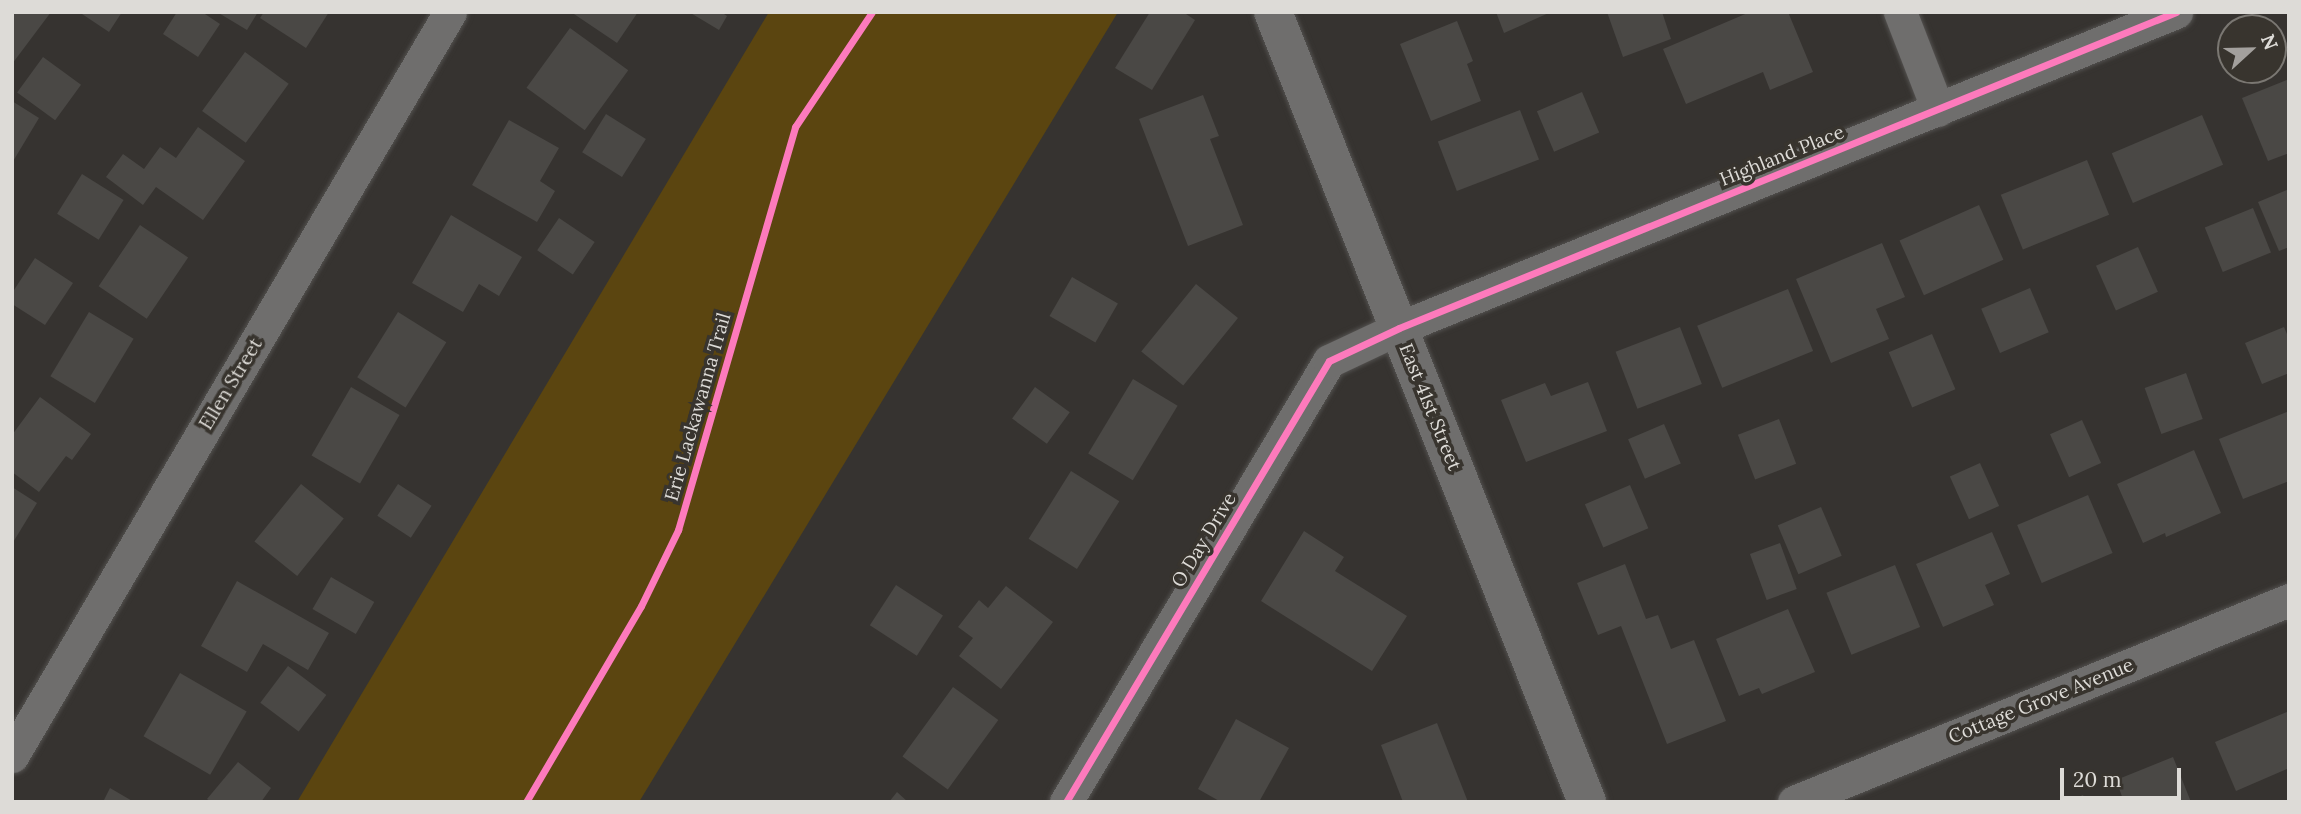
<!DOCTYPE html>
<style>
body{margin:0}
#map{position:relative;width:2301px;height:814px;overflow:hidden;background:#363330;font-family:Lora,serif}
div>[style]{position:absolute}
.green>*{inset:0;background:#5b4510}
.building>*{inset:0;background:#4a4845;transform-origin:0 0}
.roads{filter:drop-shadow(0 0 2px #53514f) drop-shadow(0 0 2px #53514f)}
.minor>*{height:33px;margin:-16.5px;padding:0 16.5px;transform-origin:16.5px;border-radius:16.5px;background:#6f6e6d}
.tertiary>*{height:38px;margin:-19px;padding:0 19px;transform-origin:19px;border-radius:19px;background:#6f6e6d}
.cycleway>*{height:7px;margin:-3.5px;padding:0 3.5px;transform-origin:3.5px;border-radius:3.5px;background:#fd7abc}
span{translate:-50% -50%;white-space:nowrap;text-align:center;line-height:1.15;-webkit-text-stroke:7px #38342e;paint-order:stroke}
.street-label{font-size:19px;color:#dddbd7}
.frame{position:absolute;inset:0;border:14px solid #dddbd7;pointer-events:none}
.north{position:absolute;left:2217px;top:14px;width:70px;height:70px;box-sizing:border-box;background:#38342e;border:2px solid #7a7772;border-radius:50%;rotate:68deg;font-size:19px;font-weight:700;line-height:28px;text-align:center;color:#dddbd7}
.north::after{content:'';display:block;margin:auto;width:24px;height:32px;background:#a3a09d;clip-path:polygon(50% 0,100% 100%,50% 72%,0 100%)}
.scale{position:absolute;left:2060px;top:768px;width:121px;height:32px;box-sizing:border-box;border:4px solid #dddbd7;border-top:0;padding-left:9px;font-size:21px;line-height:24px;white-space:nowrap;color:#dddbd7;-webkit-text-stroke:5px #38342e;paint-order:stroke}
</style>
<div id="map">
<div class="green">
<div style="clip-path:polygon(769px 12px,1118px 12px,639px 802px,297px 802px)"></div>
</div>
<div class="building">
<div style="clip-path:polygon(12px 12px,51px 12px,12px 64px)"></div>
<div style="clip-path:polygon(79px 12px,122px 12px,109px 32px)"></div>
<div style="clip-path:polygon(177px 12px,202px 12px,220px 24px,198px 57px,163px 34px)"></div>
<div style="clip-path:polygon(217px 12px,258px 12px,247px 30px)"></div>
<div style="clip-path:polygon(264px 12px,329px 12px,306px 48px,260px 18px)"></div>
<div style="clip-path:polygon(571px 12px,638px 12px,617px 43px)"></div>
<div style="clip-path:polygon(689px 12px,721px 12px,727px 16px,719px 30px)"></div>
<div style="clip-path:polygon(1150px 12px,1183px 12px,1195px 20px,1152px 90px,1115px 68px)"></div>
<div style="clip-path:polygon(1496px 12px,1551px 12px,1504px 33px)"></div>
<div style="clip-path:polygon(1607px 12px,1662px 12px,1671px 39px,1623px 57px)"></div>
<div style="clip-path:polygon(1750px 12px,1788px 12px,1813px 72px,1770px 90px,1763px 72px,1686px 104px,1663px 49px)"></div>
<div style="clip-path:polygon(1457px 21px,1473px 61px,1467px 64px,1481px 101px,1431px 121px,1400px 44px)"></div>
<div style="left:570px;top:28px;width:72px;height:74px;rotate:36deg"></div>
<div style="left:245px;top:52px;width:54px;height:73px;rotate:36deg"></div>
<div style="left:43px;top:57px;width:47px;height:44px;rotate:36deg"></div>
<div style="clip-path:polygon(2289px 79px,2289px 153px,2268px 161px,2242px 98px)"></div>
<div style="left:1582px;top:92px;width:44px;height:49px;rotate:67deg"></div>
<div style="clip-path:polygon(1203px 95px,1219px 136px,1210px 139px,1243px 225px,1188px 246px,1139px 119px)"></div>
<div style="clip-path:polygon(12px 101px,39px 118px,12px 163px)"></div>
<div style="left:1520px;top:110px;width:53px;height:88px;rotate:69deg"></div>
<div style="left:606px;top:114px;width:47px;height:45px;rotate:32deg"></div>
<div style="left:2202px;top:115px;width:54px;height:98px;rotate:67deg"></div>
<div style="clip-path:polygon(509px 120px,559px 148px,540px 181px,555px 191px,537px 222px,472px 185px)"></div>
<div style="clip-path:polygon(198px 127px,245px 161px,203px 220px,156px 187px,143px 205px,106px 177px,123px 154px,144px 169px,160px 147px,176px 158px)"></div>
<div style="left:2087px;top:160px;width:59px;height:93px;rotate:68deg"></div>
<div style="left:82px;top:174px;width:49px;height:47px;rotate:32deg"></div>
<div style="clip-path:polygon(2289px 189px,2289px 247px,2279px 251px,2258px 202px)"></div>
<div style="left:1979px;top:205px;width:60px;height:87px;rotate:66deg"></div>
<div style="left:2253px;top:208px;width:48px;height:52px;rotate:68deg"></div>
<div style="clip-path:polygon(451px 215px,522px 257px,499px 296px,479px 284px,463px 312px,412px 283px)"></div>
<div style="left:559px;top:218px;width:43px;height:39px;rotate:34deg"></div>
<div style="left:140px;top:225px;width:58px;height:74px;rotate:34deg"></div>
<div style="clip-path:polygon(1882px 243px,1905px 297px,1876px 309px,1889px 339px,1831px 363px,1796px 279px)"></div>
<div style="left:2138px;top:247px;width:49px;height:46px;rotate:66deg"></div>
<div style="clip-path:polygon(35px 258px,73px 283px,45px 325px,12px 304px,12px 293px)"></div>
<div style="left:1072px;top:277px;width:53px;height:45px;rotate:30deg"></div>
<div style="left:1196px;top:284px;width:54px;height:87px;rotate:39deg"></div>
<div style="left:2030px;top:288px;width:48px;height:53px;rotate:67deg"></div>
<div style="left:1788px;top:289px;width:67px;height:98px;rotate:68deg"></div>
<div style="left:89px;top:312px;width:52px;height:75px;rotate:31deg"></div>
<div style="left:398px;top:312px;width:57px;height:77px;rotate:32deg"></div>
<div style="left:1680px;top:327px;width:61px;height:69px;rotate:69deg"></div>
<div style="clip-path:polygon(2284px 327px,2289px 339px,2289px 373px,2262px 384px,2245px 343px)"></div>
<div style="left:1932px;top:334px;width:60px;height:47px;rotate:67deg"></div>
<div style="left:2186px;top:373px;width:49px;height:44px;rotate:70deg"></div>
<div style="left:1133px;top:379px;width:52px;height:87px;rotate:31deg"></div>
<div style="clip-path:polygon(1588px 382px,1607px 431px,1526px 462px,1501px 400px,1545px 383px,1551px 396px)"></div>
<div style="left:351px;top:387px;width:56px;height:79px;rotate:30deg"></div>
<div style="left:1035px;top:387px;width:43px;height:39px;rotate:36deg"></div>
<div style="clip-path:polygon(40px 397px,91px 434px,72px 460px,66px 456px,39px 492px,12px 472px,12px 435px)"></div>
<div style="clip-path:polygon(2289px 411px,2289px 481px,2243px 499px,2219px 439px)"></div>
<div style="left:1779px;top:419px;width:48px;height:44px;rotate:69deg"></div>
<div style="left:2082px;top:420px;width:47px;height:35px;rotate:66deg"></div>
<div style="left:1664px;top:424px;width:43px;height:39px;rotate:67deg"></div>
<div style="clip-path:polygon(2194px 450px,2221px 513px,2166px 537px,2165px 533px,2143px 543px,2117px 484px)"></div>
<div style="left:1980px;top:463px;width:47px;height:33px;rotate:66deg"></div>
<div style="left:1071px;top:471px;width:57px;height:80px;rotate:32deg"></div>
<div style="left:301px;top:484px;width:55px;height:74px;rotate:39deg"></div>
<div style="left:398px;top:484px;width:40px;height:38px;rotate:33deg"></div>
<div style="left:1630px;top:485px;width:47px;height:49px;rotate:67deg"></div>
<div style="clip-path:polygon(12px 487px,37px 503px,12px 544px)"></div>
<div style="left:2088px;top:495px;width:63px;height:77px;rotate:67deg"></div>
<div style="left:1821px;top:507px;width:53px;height:47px;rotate:67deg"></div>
<div style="clip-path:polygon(1304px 531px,1344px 557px,1335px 571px,1407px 616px,1372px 671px,1261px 601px)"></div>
<div style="clip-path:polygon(1992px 532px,2010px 574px,1985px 585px,1994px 605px,1943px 627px,1916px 564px)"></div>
<div style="left:1780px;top:543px;width:49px;height:32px;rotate:70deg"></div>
<div style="clip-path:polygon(1625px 564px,1646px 619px,1658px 615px,1671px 649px,1694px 640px,1726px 721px,1667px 744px,1621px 626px,1598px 635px,1577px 583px)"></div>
<div style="left:1895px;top:565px;width:67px;height:74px;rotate:68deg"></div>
<div style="left:331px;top:577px;width:50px;height:37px;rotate:30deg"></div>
<div style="clip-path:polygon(237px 581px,329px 633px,308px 670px,263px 644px,247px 672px,201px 646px)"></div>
<div style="left:896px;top:585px;width:56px;height:48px;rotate:33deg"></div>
<div style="clip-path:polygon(1006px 586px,1053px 622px,1001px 689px,959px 656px,973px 638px,958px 627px,979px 600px,988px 608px)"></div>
<div style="clip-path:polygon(1788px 609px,1815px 672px,1762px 694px,1759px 688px,1739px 696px,1716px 639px)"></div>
<div style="left:288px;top:666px;width:48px;height:46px;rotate:37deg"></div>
<div style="left:180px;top:673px;width:77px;height:73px;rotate:30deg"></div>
<div style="left:953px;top:687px;width:56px;height:86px;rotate:36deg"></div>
<div style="clip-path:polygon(2289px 711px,2289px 768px,2236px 791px,2215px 742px)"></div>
<div style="clip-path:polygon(1236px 719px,1289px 748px,1259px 802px,1221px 802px,1198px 789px)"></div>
<div style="clip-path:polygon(1437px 723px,1468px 802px,1403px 802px,1381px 745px)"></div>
<div style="clip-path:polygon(2173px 757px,2191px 802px,2124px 802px,2116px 780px)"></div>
<div style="clip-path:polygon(238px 762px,271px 788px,261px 802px,211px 802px,207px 799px)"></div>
<div style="clip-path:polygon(110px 788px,134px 802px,103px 802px)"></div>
<div style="clip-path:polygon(897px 792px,908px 802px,889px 802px)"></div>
<div style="clip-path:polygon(2083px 795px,2086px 802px,2067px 802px)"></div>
</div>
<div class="roads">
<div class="minor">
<div style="left:1900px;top:12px;width:105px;rotate:68.8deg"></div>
<div style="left:12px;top:756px;width:863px;rotate:-59.51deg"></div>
<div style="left:1066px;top:802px;width:513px;rotate:-59.19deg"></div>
<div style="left:1329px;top:361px;width:77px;rotate:-25.2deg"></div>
<div style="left:1399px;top:328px;width:839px;rotate:-22.13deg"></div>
<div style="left:1794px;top:802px;width:535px;rotate:-22.2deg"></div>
</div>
<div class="tertiary">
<div style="left:1273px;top:12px;width:850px;rotate:68.32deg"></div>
</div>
</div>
<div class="cycleway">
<div style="left:526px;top:802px;width:227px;rotate:-59.6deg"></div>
<div style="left:641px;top:606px;width:85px;rotate:-64deg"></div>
<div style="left:678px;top:530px;width:420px;rotate:-73.8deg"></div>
<div style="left:795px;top:127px;width:138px;rotate:-56.2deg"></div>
<div style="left:1066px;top:802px;width:513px;rotate:-59.19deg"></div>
<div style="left:1329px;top:361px;width:77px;rotate:-25.2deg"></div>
<div style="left:1399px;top:328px;width:839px;rotate:-22.13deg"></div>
</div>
<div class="street-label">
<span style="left:1782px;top:156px;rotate:-22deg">Highland Place</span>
<span style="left:231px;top:384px;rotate:-59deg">Ellen Street</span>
<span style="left:698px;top:407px;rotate:-74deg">Erie Lackawanna Trail</span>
<span style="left:1430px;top:407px;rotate:68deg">East 41st Street</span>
<span style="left:1204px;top:540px;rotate:-59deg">O Day Drive</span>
<span style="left:2041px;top:701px;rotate:-22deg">Cottage Grove Avenue</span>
</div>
<div class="frame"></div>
<div class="north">N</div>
<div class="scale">20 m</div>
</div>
